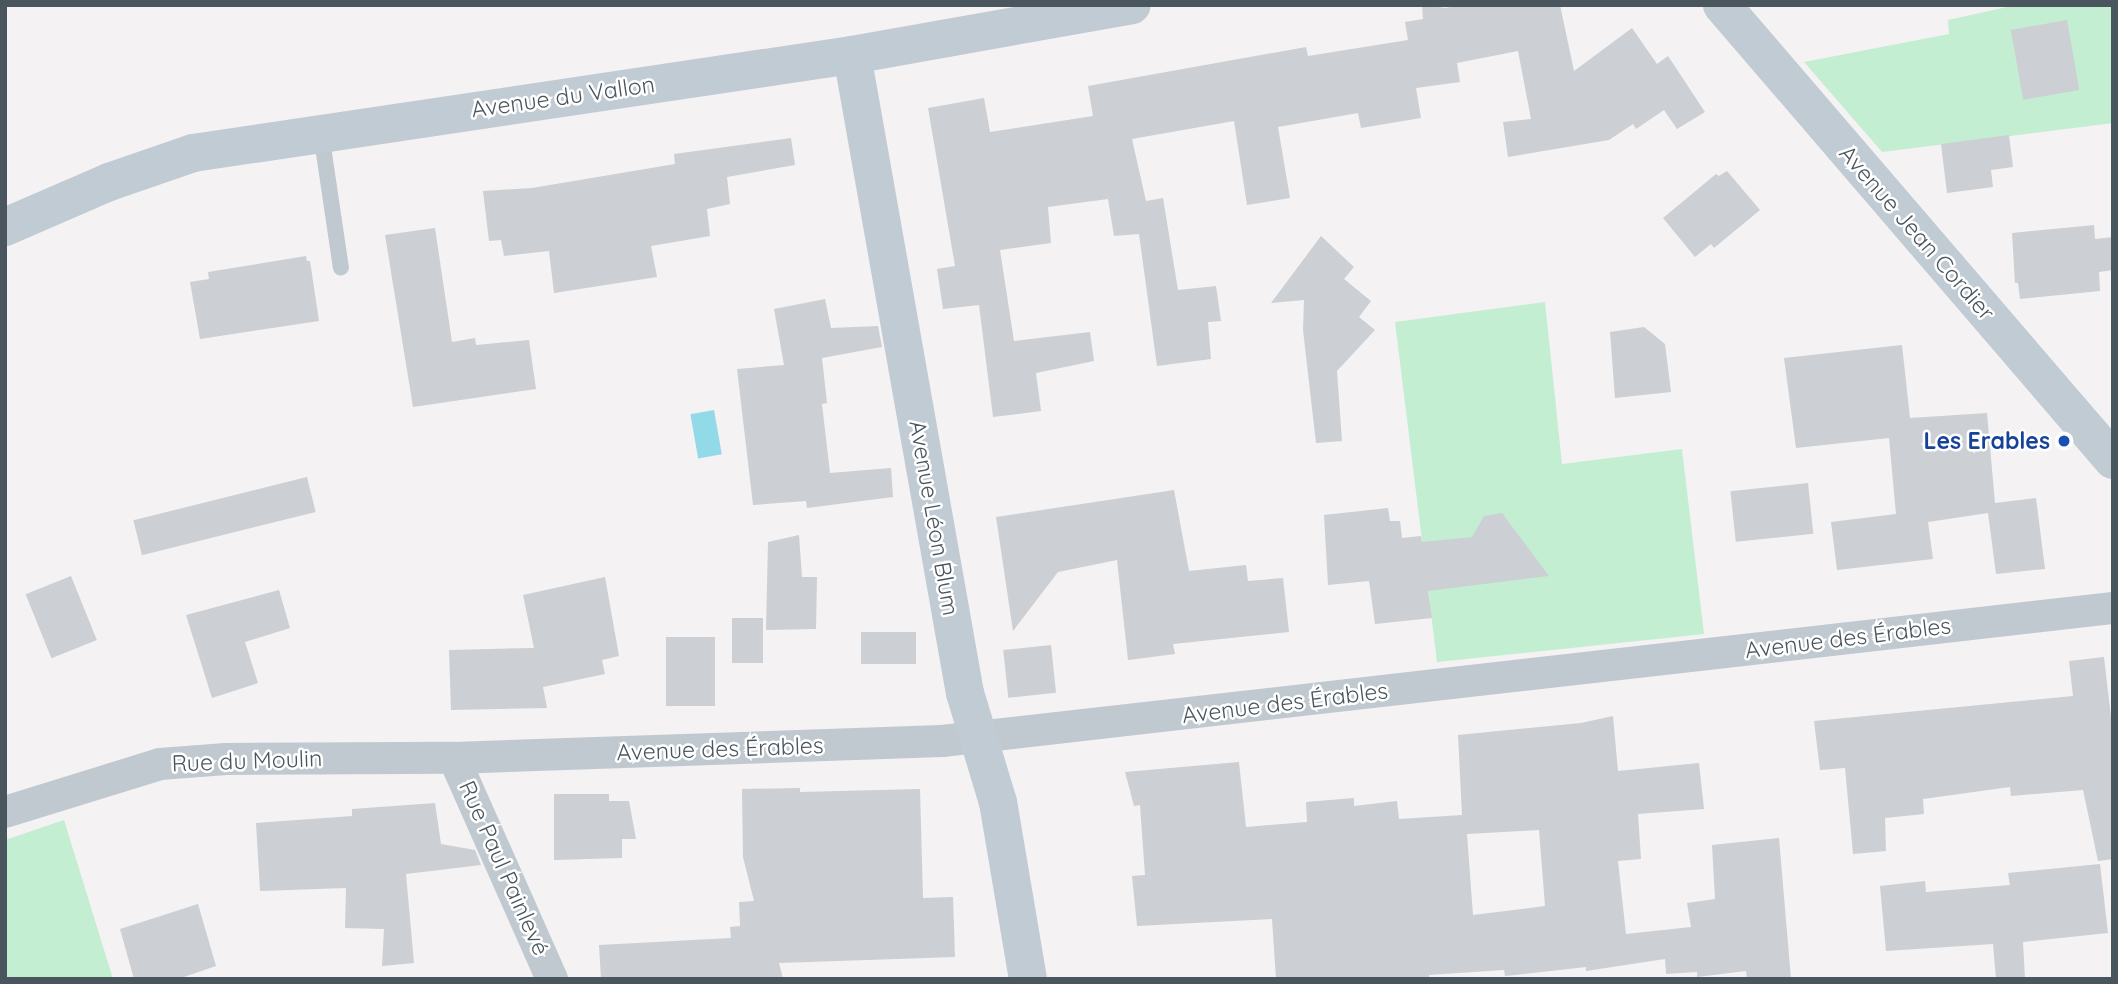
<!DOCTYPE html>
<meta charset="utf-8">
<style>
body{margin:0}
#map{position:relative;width:2118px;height:984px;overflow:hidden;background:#f4f2f2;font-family:Quicksand,sans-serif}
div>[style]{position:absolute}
.green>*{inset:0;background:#c3eed2}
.water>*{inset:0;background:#93dae8;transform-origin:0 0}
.building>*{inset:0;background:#cccfd3;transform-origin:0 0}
.lane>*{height:16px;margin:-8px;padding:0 8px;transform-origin:8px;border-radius:8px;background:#c0c9cf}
.street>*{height:32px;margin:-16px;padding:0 16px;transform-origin:16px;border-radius:16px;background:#c0c9cf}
.secondary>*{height:38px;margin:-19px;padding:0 19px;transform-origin:19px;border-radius:19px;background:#c1cbd4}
.dots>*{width:19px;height:19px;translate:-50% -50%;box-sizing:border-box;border:4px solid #fff;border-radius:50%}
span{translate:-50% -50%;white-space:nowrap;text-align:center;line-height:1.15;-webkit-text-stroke:5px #fff;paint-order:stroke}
.street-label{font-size:23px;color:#4a565e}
.transit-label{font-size:23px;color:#164399;font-weight:700}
.right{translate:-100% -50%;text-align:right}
.frame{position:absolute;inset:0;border:7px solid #4a565e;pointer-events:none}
</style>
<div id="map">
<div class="green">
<div style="clip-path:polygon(2016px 5px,2113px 5px,2113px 123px,1882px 152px,1804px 62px,1949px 34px,1948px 20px)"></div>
<div style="clip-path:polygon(1545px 302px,1562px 464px,1682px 449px,1704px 634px,1437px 662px,1395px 322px)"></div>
<div style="clip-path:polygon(64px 820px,113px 979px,5px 979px,5px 840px)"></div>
</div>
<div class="water">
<div style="left:714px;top:410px;width:45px;height:24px;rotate:80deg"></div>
</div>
<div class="building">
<div style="clip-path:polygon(1422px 5px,1446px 8px,1458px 5px,1560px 5px,1574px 71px,1632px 28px,1657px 64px,1668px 56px,1705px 112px,1677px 129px,1664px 110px,1636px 129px,1633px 124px,1609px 140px,1508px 157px,1503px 122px,1531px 119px,1518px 51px,1457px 63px,1460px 82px,1416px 88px,1421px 118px,1361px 128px,1358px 113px,1278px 127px,1290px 198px,1247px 205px,1234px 121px,1132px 139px,1146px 201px,1163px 198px,1178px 290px,1216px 286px,1221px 321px,1208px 322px,1211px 359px,1157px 366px,1139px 234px,1114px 236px,1108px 199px,1048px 207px,1051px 243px,1000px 250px,1014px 341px,1090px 332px,1094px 361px,1036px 373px,1041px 411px,993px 417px,979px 305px,943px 309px,937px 269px,955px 266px,928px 108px,984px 98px,990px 132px,1093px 116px,1088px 86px,1306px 47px,1308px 56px,1408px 40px,1405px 22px,1423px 19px)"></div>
<div style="left:2067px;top:20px;width:71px;height:57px;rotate:80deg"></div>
<div style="clip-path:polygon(2009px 135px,2013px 167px,1991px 170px,1993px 187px,1947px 193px,1941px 144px)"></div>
<div style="clip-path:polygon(791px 138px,795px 165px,727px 177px,730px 204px,707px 209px,710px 236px,651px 246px,657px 277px,554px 293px,549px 251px,504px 256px,501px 240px,489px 241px,483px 191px,532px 188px,675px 164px,674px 154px)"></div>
<div style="clip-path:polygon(1727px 171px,1760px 210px,1714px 248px,1711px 244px,1695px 257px,1663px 218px,1716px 174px,1719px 176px)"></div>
<div style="clip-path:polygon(2094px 225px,2095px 239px,2113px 237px,2113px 270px,2099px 272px,2100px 291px,2020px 299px,2018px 283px,2015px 283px,2012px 233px)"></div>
<div style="clip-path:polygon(435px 228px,452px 342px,475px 338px,476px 345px,529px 340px,536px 389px,413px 407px,385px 235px)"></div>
<div style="clip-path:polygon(1321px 236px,1354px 267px,1344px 279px,1371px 301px,1359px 317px,1375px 330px,1337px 371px,1342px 441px,1316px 443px,1303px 330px,1304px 300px,1271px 303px)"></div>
<div style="clip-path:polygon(306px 256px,307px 261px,310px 261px,319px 321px,200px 339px,190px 282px,209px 279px,208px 272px)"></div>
<div style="clip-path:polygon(825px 299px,831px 328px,878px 326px,882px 347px,822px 358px,827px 403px,822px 404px,830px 473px,891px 468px,893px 497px,807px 508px,806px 501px,753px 505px,737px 369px,784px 365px,774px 309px)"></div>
<div style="clip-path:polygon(1644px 327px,1665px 344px,1671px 392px,1615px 398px,1610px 332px)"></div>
<div style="clip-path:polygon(1902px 345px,1910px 418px,1987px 413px,1995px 503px,2036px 498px,2045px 569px,1996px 574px,1988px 513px,1928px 522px,1933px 559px,1837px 570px,1831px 522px,1896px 514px,1889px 438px,1796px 448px,1784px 358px)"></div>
<div style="left:307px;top:477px;width:36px;height:179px;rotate:76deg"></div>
<div style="left:1808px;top:483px;width:51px;height:78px;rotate:84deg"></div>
<div style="clip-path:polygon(1174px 490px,1189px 571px,1246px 565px,1248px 581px,1283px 578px,1289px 632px,1173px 644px,1175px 654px,1128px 660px,1117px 560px,1058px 572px,1013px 631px,996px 517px)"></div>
<div style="clip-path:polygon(1388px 508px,1390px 521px,1400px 521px,1402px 538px,1421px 536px,1422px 542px,1472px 537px,1484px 516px,1502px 513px,1549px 576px,1428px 591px,1432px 618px,1375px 624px,1369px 581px,1328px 585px,1324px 515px)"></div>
<div style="clip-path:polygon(799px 535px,802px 577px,817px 577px,816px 629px,766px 630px,768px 542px)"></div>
<div style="left:71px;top:576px;width:69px;height:49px;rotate:68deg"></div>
<div style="clip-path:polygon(605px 577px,619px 656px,602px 660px,605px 674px,543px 687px,547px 708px,451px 710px,449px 650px,534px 648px,523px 595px)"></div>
<div style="clip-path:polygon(279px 590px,290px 628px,245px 642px,258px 683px,212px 698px,186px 615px)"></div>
<div style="left:732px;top:618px;width:31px;height:45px"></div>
<div style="left:861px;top:632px;width:55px;height:32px"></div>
<div style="left:666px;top:637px;width:49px;height:69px"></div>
<div style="left:1051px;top:645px;width:48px;height:48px;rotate:84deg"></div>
<div style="clip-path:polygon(2104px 657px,2113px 735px,2113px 859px,2098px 861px,2083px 790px,2011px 796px,2010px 787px,1923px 799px,1924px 814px,1885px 818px,1886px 851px,1853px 854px,1845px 768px,1820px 770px,1814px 721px,2073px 696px,2069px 661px)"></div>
<div style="clip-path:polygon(evenodd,1613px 716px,1618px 771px,1699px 763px,1704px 809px,1638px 814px,1641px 859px,1618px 861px,1626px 934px,1691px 927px,1687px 903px,1715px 899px,1712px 845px,1779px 838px,1791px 979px,1747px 979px,1746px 971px,1697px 977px,1697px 972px,1666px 974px,1665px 959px,1586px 971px,1586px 967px,1505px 976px,1504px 970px,1429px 975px,1429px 979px,1276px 979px,1272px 919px,1137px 926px,1132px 876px,1145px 875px,1140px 805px,1134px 806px,1125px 772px,1239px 762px,1246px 827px,1307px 822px,1306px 802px,1354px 798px,1354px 806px,1397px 801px,1399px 819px,1462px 815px,1458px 735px,1581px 723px,1613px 716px,1539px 830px,1545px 906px,1473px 915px,1467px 834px,1539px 830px)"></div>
<div style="clip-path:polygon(800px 788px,800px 792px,920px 789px,923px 898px,953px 897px,955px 957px,779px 963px,783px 979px,601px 979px,599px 945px,731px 938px,730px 927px,740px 926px,739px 902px,754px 901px,743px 857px,742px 789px)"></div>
<div style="clip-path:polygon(554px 794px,609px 794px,609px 801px,629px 801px,636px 839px,622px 839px,622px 858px,554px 860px)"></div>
<div style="clip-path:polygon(435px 803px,441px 844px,475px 850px,481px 865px,406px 874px,414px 963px,382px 966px,384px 929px,345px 928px,346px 888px,260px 891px,256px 823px,352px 816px,352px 809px)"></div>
<div style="clip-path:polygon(2100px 864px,2108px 933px,2023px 942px,2025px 979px,1996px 979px,1993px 944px,1886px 951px,1880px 886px,1925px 881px,1926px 892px,2010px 885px,2008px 873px)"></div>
<div style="clip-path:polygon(198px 904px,216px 966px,178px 979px,134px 979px,120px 929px)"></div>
</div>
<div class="lane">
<div style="left:321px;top:133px;width:136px;rotate:81.6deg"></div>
</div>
<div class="street">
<div style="left:454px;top:758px;width:242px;rotate:66.1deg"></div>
<div style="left:5px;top:812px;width:162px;rotate:-17.2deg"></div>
<div style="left:160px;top:764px;width:66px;rotate:-4.3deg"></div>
<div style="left:226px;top:759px;width:228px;rotate:-0.3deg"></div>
<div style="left:454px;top:758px;width:488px;rotate:-2deg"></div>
<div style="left:942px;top:741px;width:1179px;rotate:-6.48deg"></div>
</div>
<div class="secondary">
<div style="left:1722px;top:5px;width:600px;rotate:49.33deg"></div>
<div style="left:852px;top:55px;width:648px;rotate:79.96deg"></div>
<div style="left:965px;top:693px;width:114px;rotate:73.2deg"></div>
<div style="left:998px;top:802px;width:180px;rotate:80.4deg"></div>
<div style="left:5px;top:227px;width:113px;rotate:-23.4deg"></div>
<div style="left:109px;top:182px;width:89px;rotate:-19deg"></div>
<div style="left:193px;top:153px;width:666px;rotate:-8.46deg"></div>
<div style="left:852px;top:55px;width:284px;rotate:-10.1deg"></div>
</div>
<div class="dots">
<div style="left:2064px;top:441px;background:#1a4fb4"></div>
</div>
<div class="street-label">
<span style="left:563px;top:97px;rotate:-8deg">Avenue du Vallon</span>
<span style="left:1917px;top:233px;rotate:49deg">Avenue Jean Cordier</span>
<span style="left:934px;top:518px;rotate:80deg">Avenue Léon Blum</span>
<span style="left:1848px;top:638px;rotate:-7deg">Avenue des Érables</span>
<span style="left:1285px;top:703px;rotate:-7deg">Avenue des Érables</span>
<span style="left:720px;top:749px;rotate:-2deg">Avenue des Érables</span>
<span style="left:247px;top:761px;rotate:-2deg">Rue du Moulin</span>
<span style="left:504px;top:868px;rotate:66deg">Rue Paul Painlevé</span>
</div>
<div class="transit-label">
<span class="right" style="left:2050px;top:441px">Les Erables</span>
</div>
<div class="frame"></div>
</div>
